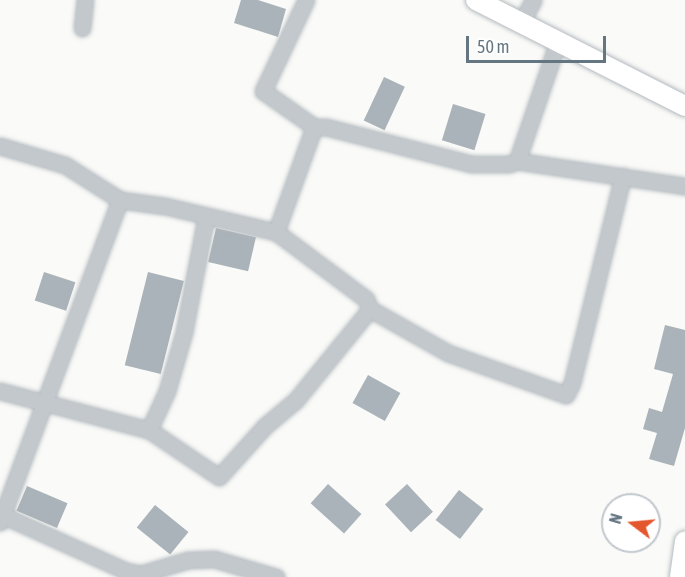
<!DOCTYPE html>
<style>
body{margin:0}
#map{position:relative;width:685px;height:577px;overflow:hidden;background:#fafaf8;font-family:"Asap Condensed",sans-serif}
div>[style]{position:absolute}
.building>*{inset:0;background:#aab3b9;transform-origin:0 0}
.roads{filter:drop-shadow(0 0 2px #b3babf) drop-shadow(0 0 2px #b3babf)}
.street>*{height:15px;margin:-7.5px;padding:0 7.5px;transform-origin:7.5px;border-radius:7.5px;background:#c3c8cc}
.secondary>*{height:20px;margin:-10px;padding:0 10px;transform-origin:10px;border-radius:10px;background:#fff}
span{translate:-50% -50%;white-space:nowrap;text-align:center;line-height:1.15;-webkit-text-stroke:6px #fff;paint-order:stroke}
.north{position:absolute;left:601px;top:493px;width:60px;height:60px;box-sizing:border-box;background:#fff;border:2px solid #c1c8cd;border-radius:50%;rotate:286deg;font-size:16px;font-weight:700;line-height:24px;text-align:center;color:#657683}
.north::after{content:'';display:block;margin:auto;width:21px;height:27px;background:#e4572e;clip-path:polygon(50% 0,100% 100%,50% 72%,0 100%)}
.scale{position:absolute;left:466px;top:36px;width:140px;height:27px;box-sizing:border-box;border:3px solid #657683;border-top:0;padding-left:8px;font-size:18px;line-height:21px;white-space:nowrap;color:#657683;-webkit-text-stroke:4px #fff;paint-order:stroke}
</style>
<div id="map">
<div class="building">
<div style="clip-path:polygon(241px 0,258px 0,286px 9px,278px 37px,234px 23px)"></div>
<div style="left:384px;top:77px;width:23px;height:48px;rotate:25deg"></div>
<div style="left:453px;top:104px;width:34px;height:38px;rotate:17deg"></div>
<div style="left:216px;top:228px;width:41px;height:35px;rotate:13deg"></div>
<div style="left:44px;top:272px;width:33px;height:30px;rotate:18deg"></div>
<div style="left:148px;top:272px;width:37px;height:96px;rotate:14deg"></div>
<div style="clip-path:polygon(665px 325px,685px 330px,685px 428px,674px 466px,649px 459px,657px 433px,643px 429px,649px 408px,662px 412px,673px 374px,654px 369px)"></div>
<div style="left:368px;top:375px;width:37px;height:32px;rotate:29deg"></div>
<div style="left:328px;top:484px;width:45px;height:26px;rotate:42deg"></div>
<div style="left:407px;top:484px;width:38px;height:30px;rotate:47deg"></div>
<div style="left:27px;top:486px;width:44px;height:27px;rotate:23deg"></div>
<div style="left:459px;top:490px;width:31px;height:38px;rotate:38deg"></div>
<div style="left:155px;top:505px;width:43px;height:29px;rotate:39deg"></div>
</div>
<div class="roads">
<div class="street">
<div style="left:306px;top:0;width:101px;rotate:115.3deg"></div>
<div style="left:263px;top:91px;width:62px;rotate:35.2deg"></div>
<div style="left:314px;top:127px;width:12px"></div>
<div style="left:326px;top:127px;width:150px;rotate:14.3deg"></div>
<div style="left:471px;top:164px;width:38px"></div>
<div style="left:509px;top:164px;width:9px;rotate:-21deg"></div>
<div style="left:517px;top:161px;width:170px;rotate:8.5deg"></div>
<div style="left:521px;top:23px;width:26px;rotate:-62deg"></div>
<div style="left:82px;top:28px;width:28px;rotate:-84deg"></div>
<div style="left:0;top:146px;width:68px;rotate:16.3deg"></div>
<div style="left:65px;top:165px;width:65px;rotate:32.5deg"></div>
<div style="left:120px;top:200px;width:45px;rotate:7.6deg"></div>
<div style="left:165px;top:206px;width:114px;rotate:13.2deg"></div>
<div style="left:276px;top:232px;width:112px;rotate:36.7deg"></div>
<div style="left:366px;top:299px;width:11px;rotate:68deg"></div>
<div style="left:370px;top:309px;width:90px;rotate:29.4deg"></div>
<div style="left:448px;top:353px;width:125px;rotate:19.6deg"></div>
<div style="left:566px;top:395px;width:13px;rotate:-63deg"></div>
<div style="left:572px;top:383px;width:213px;rotate:-76.2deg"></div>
<div style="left:517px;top:161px;width:127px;rotate:-71.1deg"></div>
<div style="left:276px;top:232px;width:112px;rotate:-70.1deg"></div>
<div style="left:0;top:391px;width:154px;rotate:14.7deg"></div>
<div style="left:149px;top:430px;width:84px;rotate:33.9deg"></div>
<div style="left:219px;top:477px;width:69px;rotate:-48deg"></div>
<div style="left:265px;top:426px;width:40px;rotate:-40deg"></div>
<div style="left:296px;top:400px;width:117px;rotate:-50.9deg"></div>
<div style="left:149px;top:430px;width:43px;rotate:-65.2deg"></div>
<div style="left:167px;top:391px;width:61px;rotate:-73.9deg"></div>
<div style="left:184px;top:332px;width:117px;rotate:-79.2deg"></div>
<div style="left:2px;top:515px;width:136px;rotate:24.3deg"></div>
<div style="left:126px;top:571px;width:15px;rotate:11deg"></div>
<div style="left:141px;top:574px;width:49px;rotate:-16.6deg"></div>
<div style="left:188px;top:560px;width:26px;rotate:-2deg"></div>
<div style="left:214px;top:559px;width:65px;rotate:16.2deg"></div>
<div style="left:0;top:522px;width:344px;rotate:-69.6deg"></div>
</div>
<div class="secondary">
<div style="left:476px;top:0;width:234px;rotate:26.9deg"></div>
<div style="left:680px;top:577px;width:36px;rotate:-82deg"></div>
</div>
</div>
<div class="north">N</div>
<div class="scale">50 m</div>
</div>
